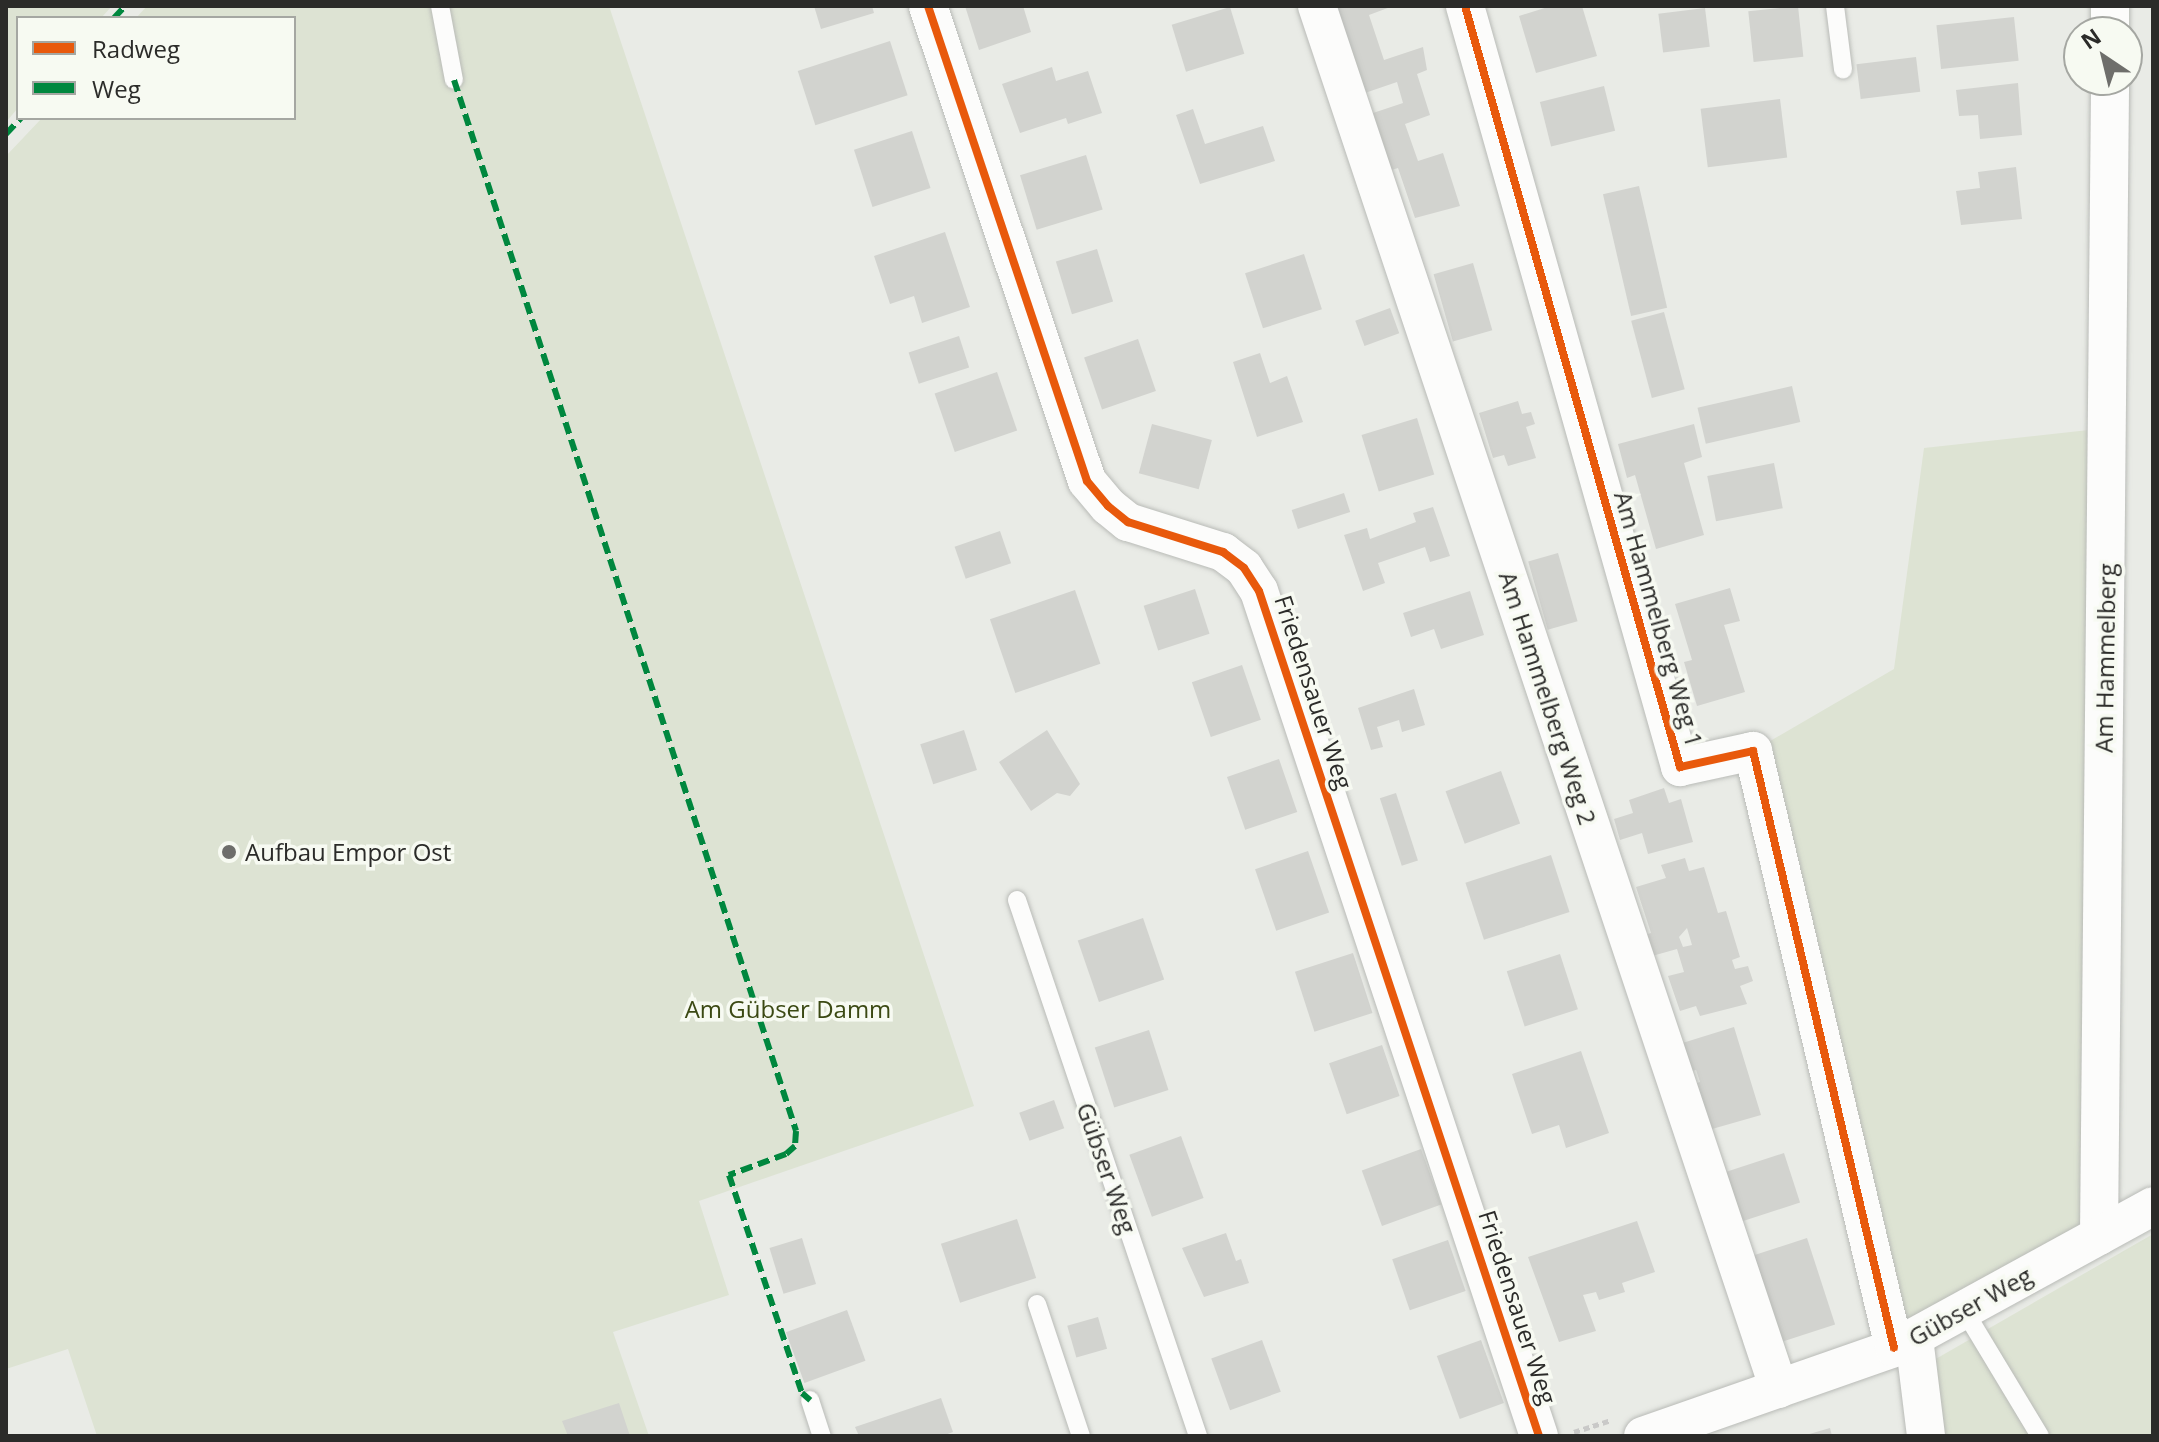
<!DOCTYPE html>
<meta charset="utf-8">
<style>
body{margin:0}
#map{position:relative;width:2159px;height:1442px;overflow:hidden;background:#e9ebe6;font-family:"Open Sans",sans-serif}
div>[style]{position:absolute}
.green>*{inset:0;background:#dde3d3}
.building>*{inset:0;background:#d2d3cf;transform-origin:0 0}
.path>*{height:5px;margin-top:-2.5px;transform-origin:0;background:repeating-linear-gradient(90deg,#c9c9c8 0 6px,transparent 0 10px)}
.roads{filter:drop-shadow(0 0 2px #b9bbb7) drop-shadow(0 0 2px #b9bbb7)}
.lane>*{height:18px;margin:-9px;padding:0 9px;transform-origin:9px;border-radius:9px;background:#fcfcfb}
.street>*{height:38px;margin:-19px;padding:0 19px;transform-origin:19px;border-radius:19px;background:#fcfcfb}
.quiet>*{height:6px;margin-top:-3px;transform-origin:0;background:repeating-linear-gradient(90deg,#00873e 0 12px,transparent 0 18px)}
.cycleway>*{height:8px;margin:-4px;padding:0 4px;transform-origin:4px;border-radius:4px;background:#e8590c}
.dots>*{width:22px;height:22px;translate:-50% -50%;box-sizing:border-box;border:4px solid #f7faf2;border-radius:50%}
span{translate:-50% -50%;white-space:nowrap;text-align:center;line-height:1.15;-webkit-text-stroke:7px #f7faf2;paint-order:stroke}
.street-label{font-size:24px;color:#2b2b29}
.poi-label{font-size:24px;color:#2b2b29}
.left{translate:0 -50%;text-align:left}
.park-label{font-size:24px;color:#3b4913}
.frame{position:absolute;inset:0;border:8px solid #2b2b29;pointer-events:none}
.legend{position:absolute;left:16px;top:16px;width:280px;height:104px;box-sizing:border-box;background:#f7faf2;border:2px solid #a5a7a2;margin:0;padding:10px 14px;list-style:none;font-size:24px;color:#2b2b29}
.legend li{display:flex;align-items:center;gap:16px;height:40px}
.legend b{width:40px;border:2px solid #a5a7a2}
.north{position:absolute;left:2063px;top:16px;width:80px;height:80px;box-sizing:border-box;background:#f7faf2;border:2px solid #a5a7a2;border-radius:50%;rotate:325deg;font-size:22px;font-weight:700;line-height:32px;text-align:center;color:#2b2b29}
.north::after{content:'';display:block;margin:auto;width:28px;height:36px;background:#6e6e6b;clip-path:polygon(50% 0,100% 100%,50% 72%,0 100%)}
</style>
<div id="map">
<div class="green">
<div style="clip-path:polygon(6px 6px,112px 6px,101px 18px,18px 18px,18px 108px,6px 122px)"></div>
<div style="clip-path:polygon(147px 6px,609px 6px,974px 1106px,699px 1201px,729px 1295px,613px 1332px,649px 1436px,97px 1436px,68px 1349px,6px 1369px,6px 156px,42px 118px,294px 118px,294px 18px,136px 18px)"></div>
<div style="clip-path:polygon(2107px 428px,2099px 1236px,1894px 1348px,1753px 751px,1894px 669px,1924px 448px)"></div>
<div style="clip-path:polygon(2153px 1234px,2153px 1436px,1937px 1436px,1927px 1364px)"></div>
</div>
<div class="building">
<div style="clip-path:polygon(814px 6px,872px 6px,874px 13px,821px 29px)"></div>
<div style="clip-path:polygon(965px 6px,1023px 6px,1031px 32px,979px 50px)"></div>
<div style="clip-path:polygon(1330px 6px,1393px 6px,1369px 15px,1384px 60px,1423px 47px,1427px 70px,1417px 74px,1430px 115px,1405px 124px,1418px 161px,1443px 153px,1460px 206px,1415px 218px,1398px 168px,1385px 172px,1367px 115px,1403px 103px,1397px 82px,1359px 95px)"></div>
<div style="clip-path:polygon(1551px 6px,1582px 6px,1597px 56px,1536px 73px,1519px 16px)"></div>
<div style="left:1798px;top:6px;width:51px;height:50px;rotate:84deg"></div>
<div style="left:1230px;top:7px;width:49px;height:61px;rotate:73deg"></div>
<div style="left:1705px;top:8px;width:39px;height:47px;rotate:83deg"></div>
<div style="left:2014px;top:17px;width:44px;height:78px;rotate:84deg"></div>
<div style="left:890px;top:41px;width:57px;height:97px;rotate:72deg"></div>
<div style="left:1916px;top:57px;width:35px;height:60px;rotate:83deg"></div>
<div style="clip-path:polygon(1052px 67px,1056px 81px,1088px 71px,1102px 113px,1068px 124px,1066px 118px,1020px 133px,1002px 84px)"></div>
<div style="clip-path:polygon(2018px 83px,2022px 135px,1980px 139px,1978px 115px,1959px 116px,1956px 90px)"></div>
<div style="left:1604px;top:86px;width:46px;height:66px;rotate:76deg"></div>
<div style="left:1780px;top:99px;width:59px;height:80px;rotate:83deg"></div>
<div style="clip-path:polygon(1193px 109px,1205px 144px,1263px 126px,1275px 161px,1200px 184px,1176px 115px)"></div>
<div style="left:912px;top:131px;width:60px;height:61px;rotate:72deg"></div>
<div style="left:1086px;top:155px;width:57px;height:69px;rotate:73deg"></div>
<div style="clip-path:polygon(2016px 167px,2022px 219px,1961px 225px,1956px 191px,1980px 188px,1978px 172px)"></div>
<div style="left:1639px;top:186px;width:125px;height:37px;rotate:77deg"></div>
<div style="clip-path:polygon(945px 232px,970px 307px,922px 323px,914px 296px,890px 304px,874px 256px)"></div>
<div style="left:1097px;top:249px;width:55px;height:43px;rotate:73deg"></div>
<div style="left:1304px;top:254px;width:58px;height:62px;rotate:72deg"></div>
<div style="left:1473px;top:263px;width:70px;height:41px;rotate:74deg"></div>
<div style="left:1390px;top:308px;width:27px;height:37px;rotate:70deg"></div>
<div style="left:1664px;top:312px;width:80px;height:34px;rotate:75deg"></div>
<div style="left:959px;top:336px;width:33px;height:53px;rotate:72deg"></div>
<div style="left:1138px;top:339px;width:55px;height:57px;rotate:71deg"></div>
<div style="clip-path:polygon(1260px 353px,1270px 383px,1287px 376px,1303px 422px,1257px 437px,1233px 362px)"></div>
<div style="left:997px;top:372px;width:62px;height:66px;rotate:71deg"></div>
<div style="left:1792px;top:386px;width:37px;height:97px;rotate:77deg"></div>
<div style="clip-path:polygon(1518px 401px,1522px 414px,1531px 412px,1535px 424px,1526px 427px,1536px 458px,1508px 466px,1504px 455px,1493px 458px,1479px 413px)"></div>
<div style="left:1417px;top:418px;width:59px;height:58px;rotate:73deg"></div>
<div style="left:1152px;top:424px;width:62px;height:51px;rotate:15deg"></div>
<div style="clip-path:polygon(1694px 424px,1702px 457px,1684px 463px,1704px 535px,1656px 549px,1635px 475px,1627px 478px,1618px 444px)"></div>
<div style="left:1774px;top:463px;width:46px;height:68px;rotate:79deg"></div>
<div style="left:1344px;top:493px;width:20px;height:55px;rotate:72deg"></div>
<div style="clip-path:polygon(1433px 507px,1450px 556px,1430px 562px,1425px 547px,1378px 563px,1385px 583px,1363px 591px,1344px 535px,1367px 528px,1370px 539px,1416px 522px,1413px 513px)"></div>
<div style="left:1000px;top:531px;width:34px;height:48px;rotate:71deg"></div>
<div style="left:1558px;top:553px;width:71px;height:31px;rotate:74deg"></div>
<div style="clip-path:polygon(1730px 588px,1740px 621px,1724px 625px,1745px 692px,1697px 706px,1684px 662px,1692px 660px,1675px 604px)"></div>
<div style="left:1195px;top:589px;width:47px;height:54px;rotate:72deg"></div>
<div style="left:1075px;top:590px;width:78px;height:90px;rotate:71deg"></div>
<div style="clip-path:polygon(1470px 591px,1484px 635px,1441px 649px,1434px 629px,1411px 637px,1403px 613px)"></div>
<div style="left:1242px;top:665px;width:58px;height:53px;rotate:71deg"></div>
<div style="clip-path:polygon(1414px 689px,1425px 725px,1402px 732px,1399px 720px,1377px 727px,1383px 747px,1371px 750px,1358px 708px)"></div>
<div style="left:964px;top:730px;width:42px;height:46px;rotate:72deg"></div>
<div style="clip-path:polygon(1047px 730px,1080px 784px,1070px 796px,1057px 793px,1031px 811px,999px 762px)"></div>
<div style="left:1279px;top:759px;width:56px;height:55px;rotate:71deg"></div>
<div style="left:1501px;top:771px;width:56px;height:59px;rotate:70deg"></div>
<div style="clip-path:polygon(1664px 788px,1669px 803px,1681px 799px,1693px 842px,1648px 854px,1642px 833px,1620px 840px,1614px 819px,1633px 813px,1629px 800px)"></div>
<div style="left:1396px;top:793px;width:71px;height:17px;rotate:72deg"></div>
<div style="left:1308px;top:851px;width:65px;height:56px;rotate:71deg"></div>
<div style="left:1551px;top:855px;width:60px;height:90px;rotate:72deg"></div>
<div style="clip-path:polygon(evenodd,1685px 858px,1689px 871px,1704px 867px,1718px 913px,1726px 911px,1740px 957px,1732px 960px,1735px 969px,1748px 966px,1753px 981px,1740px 986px,1747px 1004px,1700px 1016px,1696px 1006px,1680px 1011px,1668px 976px,1684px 972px,1677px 949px,1645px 958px,1638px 937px,1651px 933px,1636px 887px,1666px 878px,1661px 865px,1685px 858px,1687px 928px,1692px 945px,1683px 947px,1679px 937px,1687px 928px)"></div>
<div style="left:1143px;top:918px;width:65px;height:69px;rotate:71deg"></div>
<div style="left:1353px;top:953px;width:63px;height:61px;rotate:72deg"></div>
<div style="left:1560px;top:954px;width:58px;height:56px;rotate:72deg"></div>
<div style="clip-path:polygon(1734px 1027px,1761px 1115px,1705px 1131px,1690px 1085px,1700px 1082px,1696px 1070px,1685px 1073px,1676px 1045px)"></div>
<div style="left:1149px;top:1030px;width:63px;height:57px;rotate:72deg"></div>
<div style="left:1382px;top:1045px;width:54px;height:56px;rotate:71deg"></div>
<div style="clip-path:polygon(1581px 1051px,1609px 1133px,1566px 1148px,1559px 1125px,1532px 1134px,1512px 1074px)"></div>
<div style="left:1054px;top:1100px;width:30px;height:37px;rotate:70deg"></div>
<div style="left:1181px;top:1136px;width:66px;height:55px;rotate:70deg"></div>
<div style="left:1421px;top:1149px;width:59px;height:63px;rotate:70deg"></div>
<div style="left:1784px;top:1153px;width:52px;height:63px;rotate:72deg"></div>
<div style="left:1017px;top:1219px;width:62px;height:80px;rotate:72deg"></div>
<div style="clip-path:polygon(1637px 1221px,1655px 1272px,1622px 1283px,1625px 1292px,1599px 1300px,1596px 1292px,1583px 1295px,1596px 1331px,1559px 1342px,1528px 1257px)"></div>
<div style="clip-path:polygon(1226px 1233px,1236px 1261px,1241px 1259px,1249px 1283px,1204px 1297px,1182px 1248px)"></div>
<div style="left:802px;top:1238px;width:48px;height:34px;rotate:73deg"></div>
<div style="left:1807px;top:1238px;width:91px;height:59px;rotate:72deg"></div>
<div style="left:1448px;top:1240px;width:54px;height:59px;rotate:71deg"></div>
<div style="left:847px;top:1310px;width:54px;height:65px;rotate:70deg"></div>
<div style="left:1098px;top:1317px;width:33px;height:32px;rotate:74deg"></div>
<div style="left:1262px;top:1340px;width:55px;height:54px;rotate:70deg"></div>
<div style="left:1481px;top:1340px;width:67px;height:47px;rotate:70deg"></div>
<div style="clip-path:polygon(941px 1398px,953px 1432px,942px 1436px,859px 1436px,855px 1427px)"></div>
<div style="clip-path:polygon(619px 1403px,630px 1436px,568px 1436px,562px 1421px)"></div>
<div style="clip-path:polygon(1830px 1428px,1832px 1436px,1806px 1436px,1806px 1435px)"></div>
</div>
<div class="path">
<div style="left:1574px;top:1432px;width:38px;rotate:-18deg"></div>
</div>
<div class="roads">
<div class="lane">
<div style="left:440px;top:6px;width:75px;rotate:79.3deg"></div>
<div style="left:1835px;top:6px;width:64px;rotate:82.8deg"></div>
<div style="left:1017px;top:900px;width:566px;rotate:71.34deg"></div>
<div style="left:1037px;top:1304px;width:139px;rotate:71.6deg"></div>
<div style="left:1964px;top:1310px;width:147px;rotate:58.9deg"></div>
<div style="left:810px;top:1400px;width:38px;rotate:72deg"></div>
</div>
<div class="street">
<div style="left:928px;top:6px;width:501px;rotate:71.49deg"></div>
<div style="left:1087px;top:481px;width:33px;rotate:50deg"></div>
<div style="left:1108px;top:506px;width:26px;rotate:39deg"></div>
<div style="left:1128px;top:522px;width:100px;rotate:17.5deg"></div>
<div style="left:1223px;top:552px;width:26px;rotate:37deg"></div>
<div style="left:1244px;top:568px;width:27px;rotate:57deg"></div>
<div style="left:1259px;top:591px;width:890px;rotate:71.67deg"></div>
<div style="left:1317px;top:6px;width:1458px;rotate:71.53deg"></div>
<div style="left:1465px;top:6px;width:791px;rotate:74.22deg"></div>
<div style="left:1680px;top:767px;width:75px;rotate:-12.4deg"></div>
<div style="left:1753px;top:751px;width:613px;rotate:76.71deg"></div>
<div style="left:2110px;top:6px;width:26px;rotate:90deg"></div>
<div style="left:2099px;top:1236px;width:1156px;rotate:-89.45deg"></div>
<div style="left:1914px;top:1338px;width:99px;rotate:83deg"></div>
<div style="left:1643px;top:1436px;width:266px;rotate:-19.3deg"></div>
<div style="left:1894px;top:1348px;width:295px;rotate:-28.7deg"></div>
</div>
</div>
<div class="quiet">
<div style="left:114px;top:18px;width:16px;rotate:-47deg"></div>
<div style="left:454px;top:80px;width:1105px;rotate:71.97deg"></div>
<div style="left:796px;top:1131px;width:15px;rotate:94deg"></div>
<div style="left:795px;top:1146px;width:12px;rotate:138deg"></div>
<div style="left:786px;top:1154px;width:61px;rotate:159.8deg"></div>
<div style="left:729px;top:1175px;width:230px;rotate:71.5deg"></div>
<div style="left:802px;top:1393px;width:11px;rotate:41deg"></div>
<div style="left:6px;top:134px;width:22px;rotate:-47deg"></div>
</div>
<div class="cycleway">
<div style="left:928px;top:6px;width:501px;rotate:71.49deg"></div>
<div style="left:1087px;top:481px;width:33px;rotate:50deg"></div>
<div style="left:1108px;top:506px;width:26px;rotate:39deg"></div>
<div style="left:1128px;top:522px;width:100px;rotate:17.5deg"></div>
<div style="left:1223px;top:552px;width:26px;rotate:37deg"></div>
<div style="left:1244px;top:568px;width:27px;rotate:57deg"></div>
<div style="left:1259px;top:591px;width:890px;rotate:71.67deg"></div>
<div style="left:1465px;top:6px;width:791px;rotate:74.22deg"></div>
<div style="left:1680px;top:767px;width:75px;rotate:-12.4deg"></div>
<div style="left:1753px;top:751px;width:613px;rotate:76.71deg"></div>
</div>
<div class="dots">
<div style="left:229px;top:852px;background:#6e6e6b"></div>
</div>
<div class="street-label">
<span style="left:1659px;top:619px;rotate:74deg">Am Hammelberg Weg 1</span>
<span style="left:2105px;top:658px;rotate:-89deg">Am Hammelberg</span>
<span style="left:1314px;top:692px;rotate:72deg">Friedensauer Weg</span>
<span style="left:1548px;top:698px;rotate:72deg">Am Hammelberg Weg 2</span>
<span style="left:1107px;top:1168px;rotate:71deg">Gübser Weg</span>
<span style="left:1970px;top:1306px;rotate:-29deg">Gübser Weg</span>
<span style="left:1518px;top:1307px;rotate:72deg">Friedensauer Weg</span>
</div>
<div class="poi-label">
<span class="left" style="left:245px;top:852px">Aufbau Empor Ost</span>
</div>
<div class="park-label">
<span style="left:788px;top:1009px">Am Gübser Damm</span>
</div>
<div class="frame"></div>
<ul class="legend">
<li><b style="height:10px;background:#e8590c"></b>Radweg</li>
<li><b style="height:10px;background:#00873e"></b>Weg</li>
</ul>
<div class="north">N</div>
</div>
